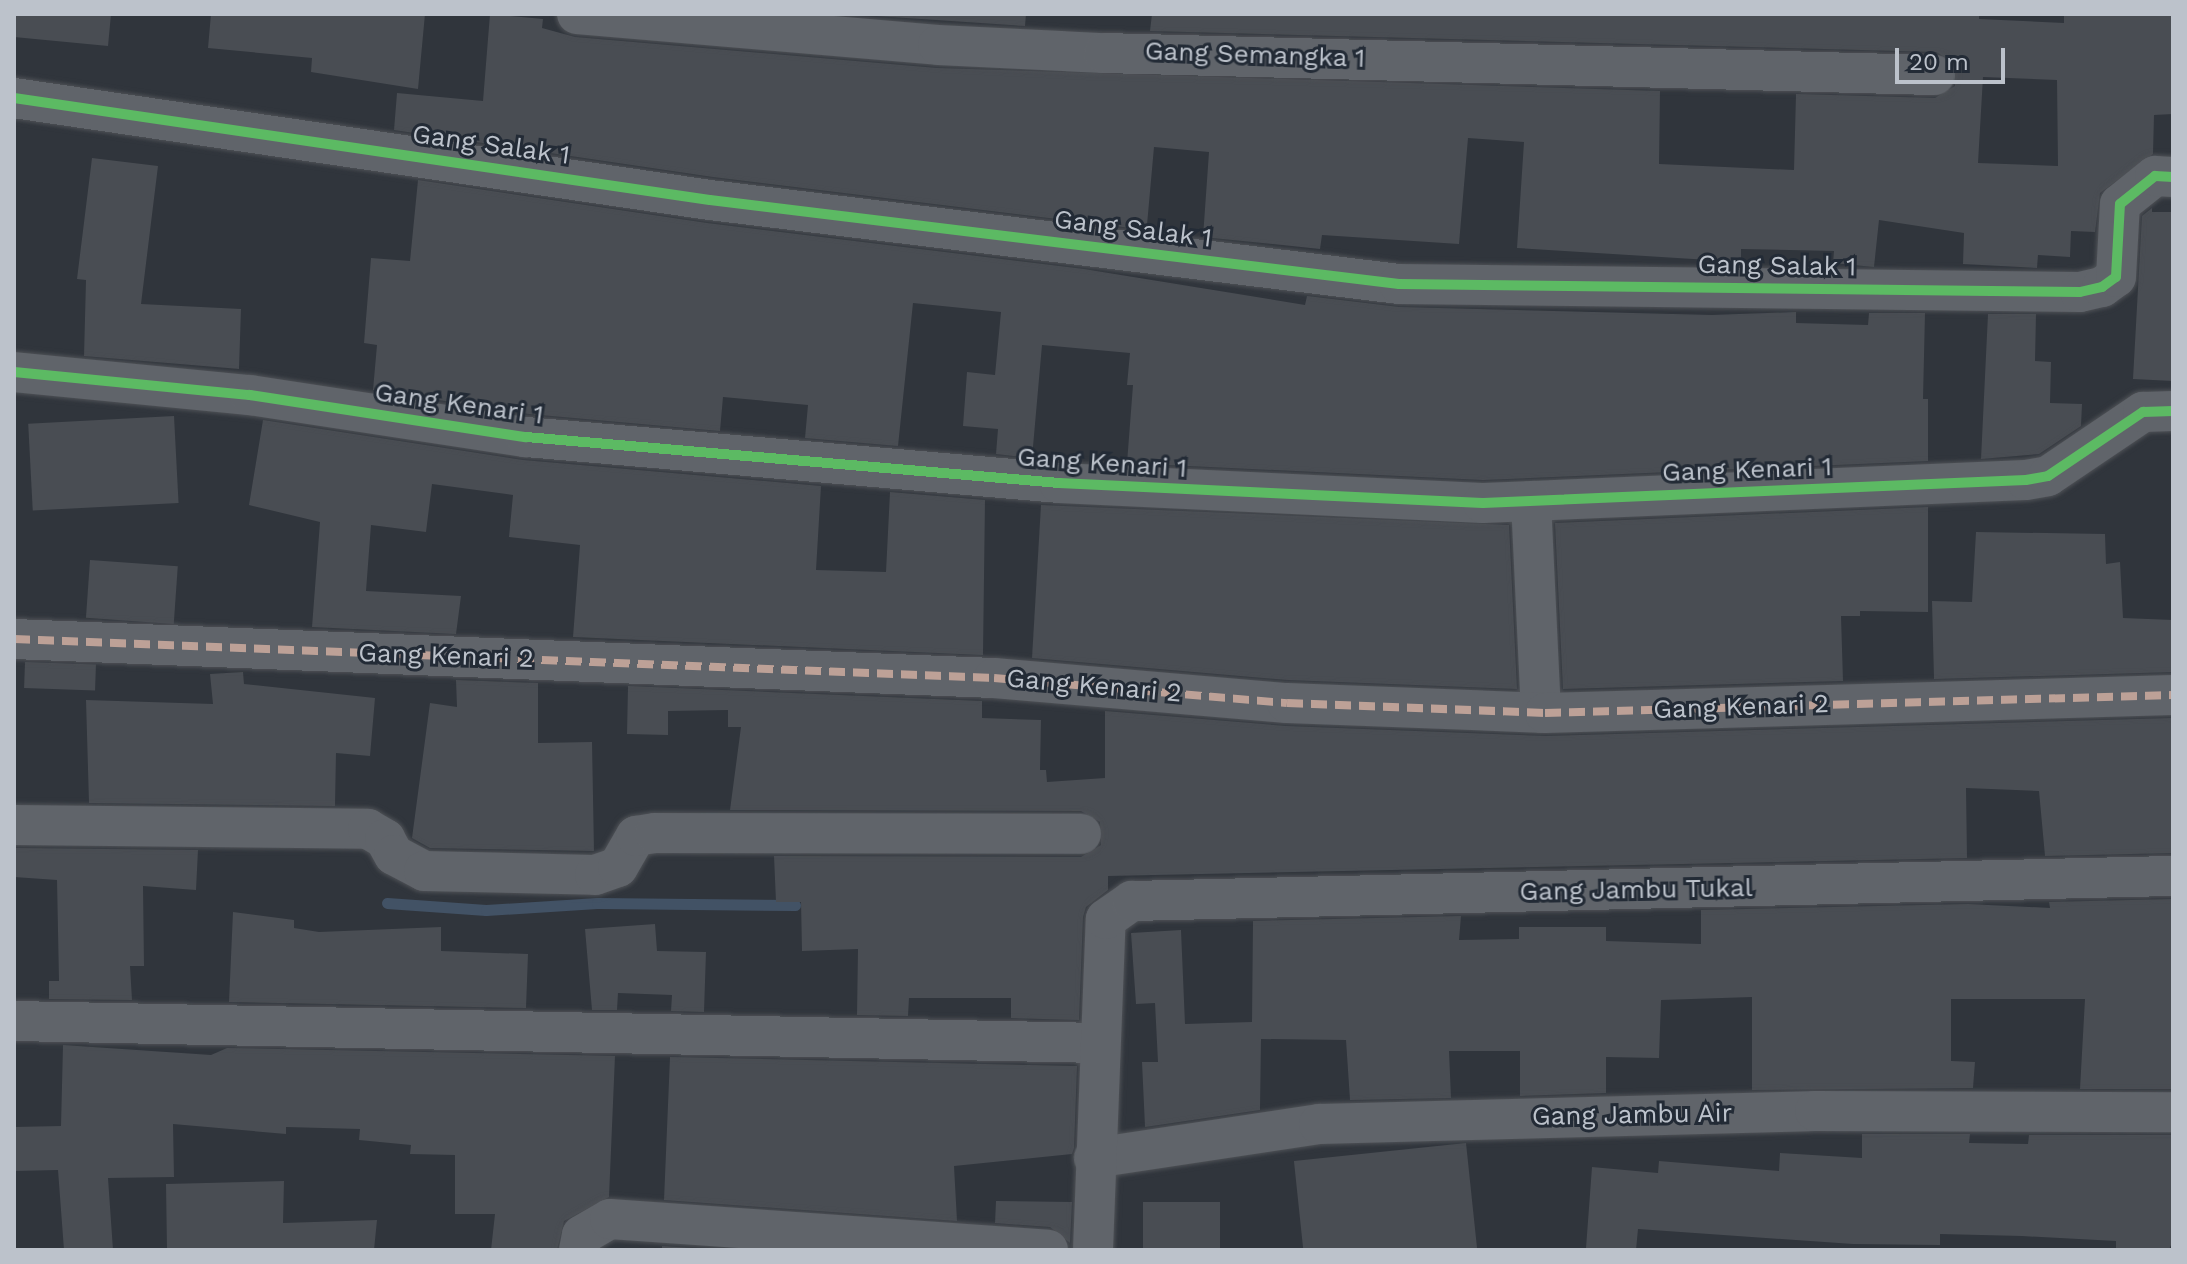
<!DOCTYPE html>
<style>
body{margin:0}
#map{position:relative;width:2187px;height:1264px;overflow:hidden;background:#30353c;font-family:"Work Sans",sans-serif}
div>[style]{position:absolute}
.stream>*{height:11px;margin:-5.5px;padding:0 5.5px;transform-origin:5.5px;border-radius:5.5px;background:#425265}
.building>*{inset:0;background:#494d53;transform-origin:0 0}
.roads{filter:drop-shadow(0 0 2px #4e5156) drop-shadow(0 0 2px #4e5156)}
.minor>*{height:40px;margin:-20px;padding:0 20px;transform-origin:20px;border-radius:20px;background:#60646a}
.quiet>*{height:8px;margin-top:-4px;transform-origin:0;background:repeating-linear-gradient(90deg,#bda197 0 16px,transparent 0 24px)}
.cycleway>*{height:10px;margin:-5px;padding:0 5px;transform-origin:5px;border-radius:5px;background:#5cba63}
span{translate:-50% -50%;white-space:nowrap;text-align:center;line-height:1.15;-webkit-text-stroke:6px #232b36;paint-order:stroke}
.street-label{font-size:26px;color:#bcc2cb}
.frame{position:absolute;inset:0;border:16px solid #bcc2cb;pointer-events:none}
.scale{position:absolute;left:1895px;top:48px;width:110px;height:36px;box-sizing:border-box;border:4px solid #bcc2cb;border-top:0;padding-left:10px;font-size:24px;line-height:28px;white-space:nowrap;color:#bcc2cb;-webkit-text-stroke:6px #232b36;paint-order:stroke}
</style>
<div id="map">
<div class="stream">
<div style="left:387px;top:903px;width:99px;rotate:4deg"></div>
<div style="left:486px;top:910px;width:111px;rotate:-3.6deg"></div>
<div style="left:597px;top:903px;width:198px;rotate:0.6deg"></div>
</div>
<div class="building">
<div style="clip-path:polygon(14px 14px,111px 14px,108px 46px,14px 37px)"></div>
<div style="clip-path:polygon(211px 14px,425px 14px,418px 89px,311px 72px,312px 58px,208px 48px)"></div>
<div style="clip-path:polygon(evenodd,490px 14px,543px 19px,542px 28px,575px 37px,937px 68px,1660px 91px,1659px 164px,1794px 170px,1796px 94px,1935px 98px,1955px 86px,1955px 63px,1936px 52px,1150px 31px,1152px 14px,1979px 14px,1979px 19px,2064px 23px,2064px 14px,2173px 14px,2173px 114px,2154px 115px,2153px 154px,2100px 193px,2095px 232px,2071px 231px,2070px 257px,2038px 255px,2037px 268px,1963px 264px,1964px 233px,1879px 220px,1874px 267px,1833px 263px,1834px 251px,1741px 249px,1741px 262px,1517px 248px,1524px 142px,1468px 138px,1459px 244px,1322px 235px,1320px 249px,1203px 237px,1209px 152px,1154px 147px,1147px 225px,1132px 223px,1131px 228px,713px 177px,394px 130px,397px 93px,483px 101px,490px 14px,1983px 77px,2057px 80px,2058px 166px,1978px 163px,1983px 77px)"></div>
<div style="clip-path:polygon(846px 14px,1026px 14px,1025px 26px)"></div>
<div style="clip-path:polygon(92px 158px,158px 166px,141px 304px,241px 309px,239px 369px,84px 356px,86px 280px,77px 279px)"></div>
<div style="clip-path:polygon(418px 180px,707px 223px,1084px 269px,1305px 305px,1307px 296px,1399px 307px,1712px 315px,1796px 312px,1796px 323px,1868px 325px,1869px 313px,1925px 313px,1923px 399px,1928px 399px,1928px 461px,1483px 480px,1127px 463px,1133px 385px,1127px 385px,1130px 353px,1042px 345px,1032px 458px,996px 454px,998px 429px,963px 426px,967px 372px,995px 375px,1001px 312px,913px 303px,898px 446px,805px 438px,808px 405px,723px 397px,720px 431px,529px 414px,373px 390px,377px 345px,364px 343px,371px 258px,410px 261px)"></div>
<div style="clip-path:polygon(2152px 208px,2152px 212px,2173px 212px,2173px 381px,2133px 379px,2142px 216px)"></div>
<div style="clip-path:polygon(1988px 314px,2036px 314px,2035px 361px,2051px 362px,2050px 403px,2082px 404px,2081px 426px,2039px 454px,1981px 459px)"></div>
<div style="left:174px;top:416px;width:87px;height:146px;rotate:87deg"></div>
<div style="clip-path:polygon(263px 420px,523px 460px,821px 486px,816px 570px,886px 572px,890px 492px,985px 500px,983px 655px,573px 637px,580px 545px,509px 537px,513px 495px,432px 484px,426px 532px,371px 525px,366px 591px,461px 596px,456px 634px,312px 627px,320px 522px,249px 505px)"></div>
<div style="clip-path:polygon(1041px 505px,1509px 525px,1517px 689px,1288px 680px,1032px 658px)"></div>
<div style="clip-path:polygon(1928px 507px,1928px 612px,1860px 611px,1860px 616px,1841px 616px,1843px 681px,1563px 689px,1555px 523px)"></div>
<div style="clip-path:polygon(1976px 532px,2105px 534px,2106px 564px,2120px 562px,2123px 618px,2173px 620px,2173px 672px,1934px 679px,1932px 601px,1972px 602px)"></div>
<div style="left:90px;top:560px;width:88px;height:58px;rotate:4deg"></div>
<div style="left:25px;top:662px;width:71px;height:26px;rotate:2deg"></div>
<div style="clip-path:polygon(243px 672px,244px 684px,375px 698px,370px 756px,336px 753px,335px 806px,89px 803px,86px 700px,213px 704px,210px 674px)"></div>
<div style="clip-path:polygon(456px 680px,538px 683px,538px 743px,592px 742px,594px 851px,430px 848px,412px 838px,430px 703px,457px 707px)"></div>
<div style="clip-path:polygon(628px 686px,982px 701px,982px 718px,1041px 720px,1040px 770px,1046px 770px,1047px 782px,1105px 778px,1105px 711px,1286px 726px,1546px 736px,2173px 718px,2173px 853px,2045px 856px,2039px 791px,1966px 788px,1967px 858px,1108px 876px,1108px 890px,1086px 907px,1083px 917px,1079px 1020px,1011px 1018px,1011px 998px,909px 998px,908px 1016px,857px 1015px,858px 949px,802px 951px,801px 902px,776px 902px,774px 856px,1081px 857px,1101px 845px,1100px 822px,1081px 811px,730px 810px,741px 727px,728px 727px,728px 710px,668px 711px,668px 735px,627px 734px)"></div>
<div style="clip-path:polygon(14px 848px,198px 850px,196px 890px,143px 886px,144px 966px,130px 966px,132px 1000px,49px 999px,49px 981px,59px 981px,57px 880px,14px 877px)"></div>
<div style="clip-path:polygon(2173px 899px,2173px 1089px,2080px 1089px,2085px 999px,1951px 999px,1951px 1061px,1975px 1062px,1973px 1088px,1752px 1090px,1752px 997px,1661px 1000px,1659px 1058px,1606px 1057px,1606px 1093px,1520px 1096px,1520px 1051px,1449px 1051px,1451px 1098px,1350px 1100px,1346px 1040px,1261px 1039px,1260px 1110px,1145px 1127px,1142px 1062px,1158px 1062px,1155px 1003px,1136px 1004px,1131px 933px,1181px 930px,1185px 1024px,1252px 1022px,1253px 921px,1461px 916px,1459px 940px,1519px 939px,1519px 927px,1606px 927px,1606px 941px,1701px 944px,1701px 910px,1968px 904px,2050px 908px,2049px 902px)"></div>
<div style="clip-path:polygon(233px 912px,294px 920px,294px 928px,319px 932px,441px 927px,441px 951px,528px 954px,526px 1008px,229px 1002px)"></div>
<div style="clip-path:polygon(655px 924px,657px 951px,706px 952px,704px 1012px,671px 1011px,672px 995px,618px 993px,617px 1010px,592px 1010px,585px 929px)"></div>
<div style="clip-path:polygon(63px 1045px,211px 1055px,227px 1048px,615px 1056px,609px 1197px,564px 1221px,557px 1250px,491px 1250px,495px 1214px,455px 1214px,455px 1155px,410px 1154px,411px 1145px,359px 1140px,360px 1129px,286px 1127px,286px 1134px,173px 1124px,174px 1177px,108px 1178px,113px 1250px,64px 1250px,58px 1170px,14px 1171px,14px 1127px,61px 1126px)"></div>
<div style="clip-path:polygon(670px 1057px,1077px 1066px,1074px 1148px,1072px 1154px,954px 1166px,957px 1221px,664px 1200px)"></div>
<div style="clip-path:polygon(1862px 1134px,1970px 1134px,1969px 1143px,2028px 1144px,2029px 1135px,2173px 1135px,2173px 1240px,2169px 1250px,2116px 1250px,2116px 1241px,2022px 1236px,1940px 1234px,1940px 1245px,1853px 1244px,1638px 1229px,1636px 1250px,1586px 1248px,1592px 1167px,1658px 1173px,1659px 1161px,1779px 1171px,1780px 1153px,1862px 1158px)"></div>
<div style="left:1466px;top:1143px;width:108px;height:173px;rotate:84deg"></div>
<div style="clip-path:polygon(284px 1181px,283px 1223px,377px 1220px,374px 1250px,167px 1250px,166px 1184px)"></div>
<div style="clip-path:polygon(996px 1201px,1072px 1202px,1070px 1243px,1050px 1227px,995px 1223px)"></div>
<div style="left:1143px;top:1202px;width:77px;height:48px"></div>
<div style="clip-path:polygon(662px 1246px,722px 1250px,662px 1250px)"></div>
</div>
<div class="roads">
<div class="minor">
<div style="left:577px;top:14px;width:362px;rotate:4.9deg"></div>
<div style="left:938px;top:45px;width:166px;rotate:2.8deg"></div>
<div style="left:1104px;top:53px;width:831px;rotate:1.52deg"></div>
<div style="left:14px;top:98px;width:703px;rotate:8.34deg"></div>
<div style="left:710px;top:200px;width:694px;rotate:6.95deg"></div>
<div style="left:1399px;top:284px;width:681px;rotate:0.67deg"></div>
<div style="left:2080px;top:292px;width:23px;rotate:-13deg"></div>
<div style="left:2102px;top:287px;width:17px;rotate:-36deg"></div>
<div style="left:2116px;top:277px;width:73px;rotate:-86.9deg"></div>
<div style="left:2120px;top:204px;width:45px;rotate:-38.7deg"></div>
<div style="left:2155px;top:176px;width:18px;rotate:3deg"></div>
<div style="left:14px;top:372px;width:237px;rotate:5.6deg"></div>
<div style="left:250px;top:395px;width:279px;rotate:8.7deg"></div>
<div style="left:526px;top:437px;width:535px;rotate:4.93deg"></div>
<div style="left:1059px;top:483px;width:424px;rotate:2.7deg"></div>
<div style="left:1483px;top:503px;width:543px;rotate:-2.43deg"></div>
<div style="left:2026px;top:480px;width:22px;rotate:-10deg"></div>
<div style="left:2048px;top:476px;width:115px;rotate:-34deg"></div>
<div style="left:2143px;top:412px;width:30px;rotate:-2deg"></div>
<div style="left:1531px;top:501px;width:212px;rotate:87.3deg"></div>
<div style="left:14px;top:639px;width:981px;rotate:2.28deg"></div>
<div style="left:994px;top:678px;width:294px;rotate:4.9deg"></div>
<div style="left:1287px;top:703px;width:258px;rotate:2.2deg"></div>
<div style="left:1545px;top:713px;width:628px;rotate:-1.64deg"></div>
<div style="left:14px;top:825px;width:354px;rotate:0.6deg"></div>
<div style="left:368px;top:829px;width:20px;rotate:30deg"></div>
<div style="left:385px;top:839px;width:18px;rotate:61deg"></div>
<div style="left:394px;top:855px;width:34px;rotate:28deg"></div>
<div style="left:424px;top:871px;width:171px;rotate:1.3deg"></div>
<div style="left:595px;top:875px;width:24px;rotate:-19deg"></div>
<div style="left:618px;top:867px;width:36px;rotate:-60deg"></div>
<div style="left:636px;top:836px;width:19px;rotate:-9deg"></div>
<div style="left:655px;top:833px;width:426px;rotate:0.1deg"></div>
<div style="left:14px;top:1021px;width:1084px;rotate:1.16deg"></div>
<div style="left:1094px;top:1158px;width:228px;rotate:-8.6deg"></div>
<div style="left:1319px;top:1124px;width:496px;rotate:-1.5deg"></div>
<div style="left:1815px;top:1111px;width:358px;rotate:0.2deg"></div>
<div style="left:579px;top:1250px;width:15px;rotate:-79deg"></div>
<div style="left:582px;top:1235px;width:32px;rotate:-30deg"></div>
<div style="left:610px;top:1219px;width:439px;rotate:4deg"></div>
<div style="left:1093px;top:1250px;width:331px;rotate:-87.8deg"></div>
<div style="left:1106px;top:919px;width:32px;rotate:-35deg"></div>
<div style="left:1132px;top:901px;width:1041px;rotate:-1.38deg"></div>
</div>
</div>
<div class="quiet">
<div style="left:14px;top:639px;width:981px;rotate:2.28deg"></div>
<div style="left:994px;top:678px;width:294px;rotate:4.9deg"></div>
<div style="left:1287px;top:703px;width:258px;rotate:2.2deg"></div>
<div style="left:1545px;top:713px;width:628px;rotate:-1.64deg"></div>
</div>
<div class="cycleway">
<div style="left:14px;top:98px;width:703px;rotate:8.34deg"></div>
<div style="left:710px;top:200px;width:694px;rotate:6.95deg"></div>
<div style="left:1399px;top:284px;width:681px;rotate:0.67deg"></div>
<div style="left:2080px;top:292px;width:23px;rotate:-13deg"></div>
<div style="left:2102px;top:287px;width:17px;rotate:-36deg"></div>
<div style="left:2116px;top:277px;width:73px;rotate:-86.9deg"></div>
<div style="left:2120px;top:204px;width:45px;rotate:-38.7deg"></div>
<div style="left:2155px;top:176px;width:18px;rotate:3deg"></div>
<div style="left:14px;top:372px;width:237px;rotate:5.6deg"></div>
<div style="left:250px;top:395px;width:279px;rotate:8.7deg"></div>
<div style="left:526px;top:437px;width:535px;rotate:4.93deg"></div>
<div style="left:1059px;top:483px;width:424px;rotate:2.7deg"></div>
<div style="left:1483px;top:503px;width:543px;rotate:-2.43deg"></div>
<div style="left:2026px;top:480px;width:22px;rotate:-10deg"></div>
<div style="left:2048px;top:476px;width:115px;rotate:-34deg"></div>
<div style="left:2143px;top:412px;width:30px;rotate:-2deg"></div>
</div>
<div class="street-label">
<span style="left:1255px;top:55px;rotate:2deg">Gang Semangka 1</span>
<span style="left:491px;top:145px;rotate:8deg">Gang Salak 1</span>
<span style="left:1133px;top:229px;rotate:7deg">Gang Salak 1</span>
<span style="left:1777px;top:266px;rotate:1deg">Gang Salak 1</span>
<span style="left:459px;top:404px;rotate:8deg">Gang Kenari 1</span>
<span style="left:1102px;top:463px;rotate:4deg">Gang Kenari 1</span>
<span style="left:1747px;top:470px;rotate:-2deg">Gang Kenari 1</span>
<span style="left:446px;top:656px;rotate:2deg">Gang Kenari 2</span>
<span style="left:1094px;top:686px;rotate:5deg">Gang Kenari 2</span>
<span style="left:1741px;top:707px;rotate:-2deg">Gang Kenari 2</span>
<span style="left:1636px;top:890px;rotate:-1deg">Gang Jambu Tukal</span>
<span style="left:1632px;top:1115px;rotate:-1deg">Gang Jambu Air</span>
</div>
<div class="frame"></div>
<div class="scale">20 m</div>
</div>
